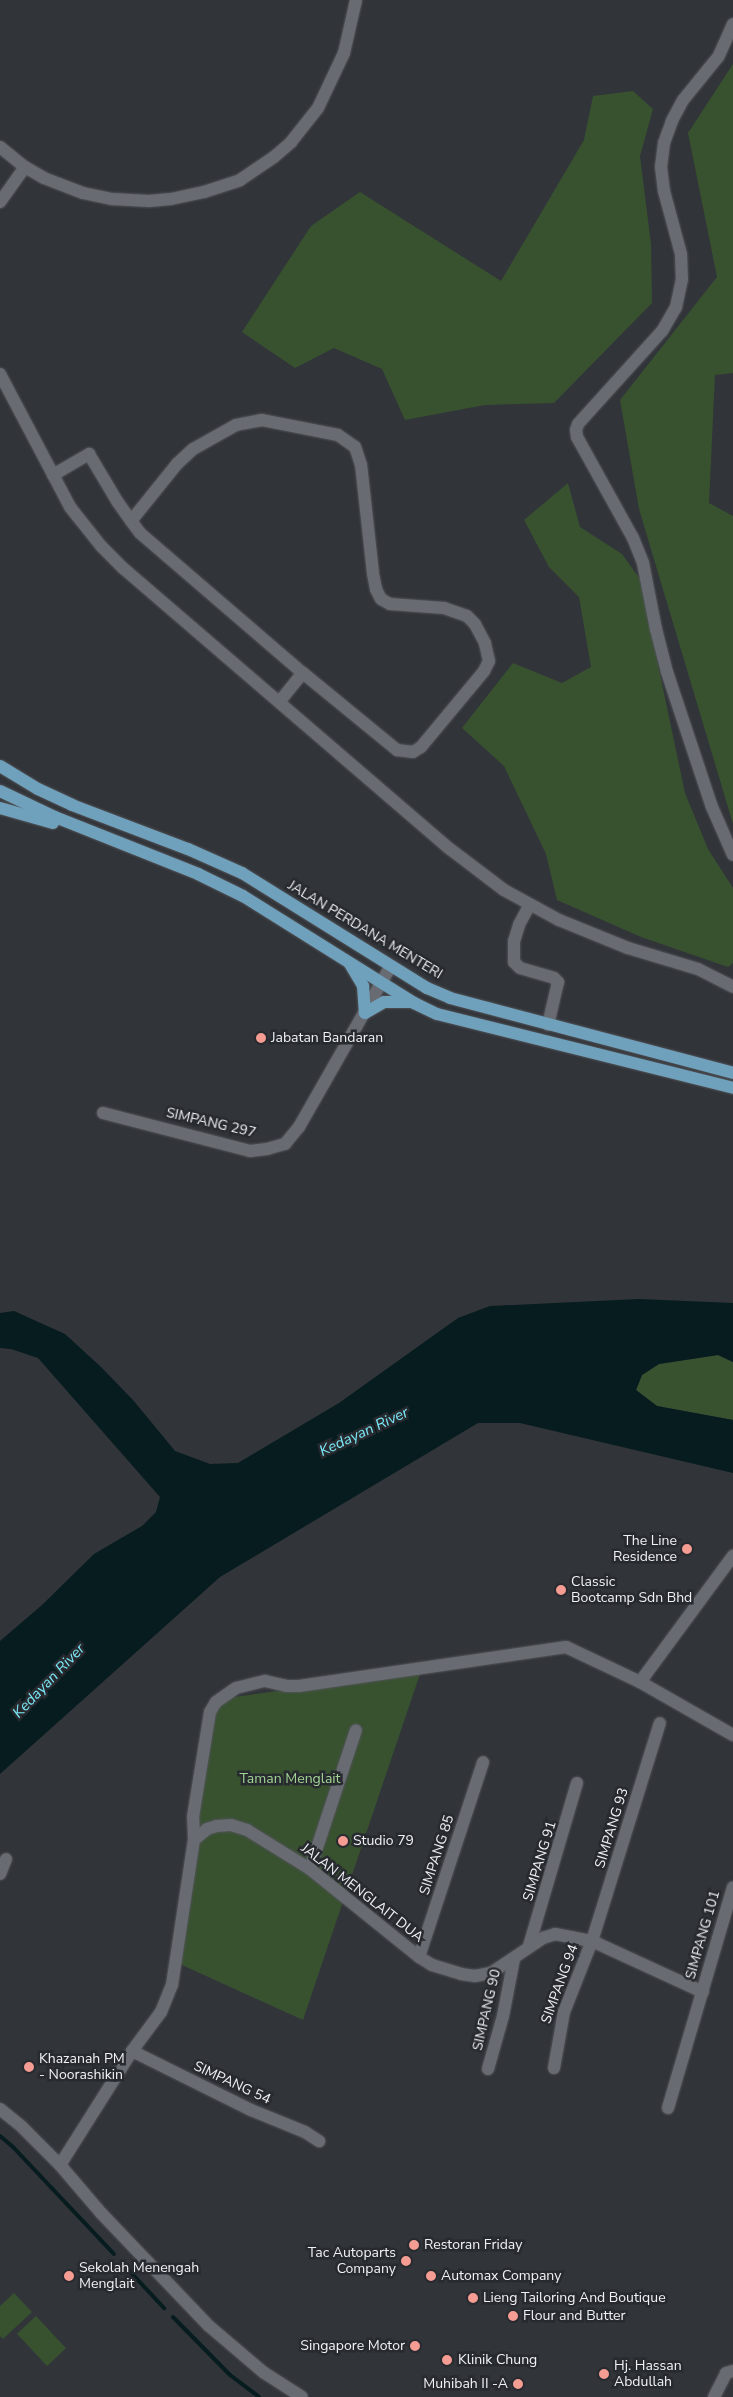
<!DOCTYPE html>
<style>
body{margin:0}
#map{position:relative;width:733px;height:2397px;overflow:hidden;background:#313439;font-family:"Nunito Sans",sans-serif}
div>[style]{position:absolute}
.green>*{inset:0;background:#385230;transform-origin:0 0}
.water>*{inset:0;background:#061c1f}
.stream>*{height:4px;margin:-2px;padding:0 2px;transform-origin:2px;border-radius:2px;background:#061c1f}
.roads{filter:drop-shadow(0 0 1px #515357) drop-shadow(0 0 1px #515357)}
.street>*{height:12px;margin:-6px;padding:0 6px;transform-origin:6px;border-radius:6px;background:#686b71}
.secondary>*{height:12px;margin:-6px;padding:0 6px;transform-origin:6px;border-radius:6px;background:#686b71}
.primary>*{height:12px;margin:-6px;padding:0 6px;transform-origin:6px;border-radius:6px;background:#6fa1bc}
.dots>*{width:14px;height:14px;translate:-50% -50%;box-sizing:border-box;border:2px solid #272a2f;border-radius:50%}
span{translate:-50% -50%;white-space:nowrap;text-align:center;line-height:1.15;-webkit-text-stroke:5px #272a2f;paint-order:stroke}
.street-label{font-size:14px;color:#eff1f4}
.poi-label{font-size:14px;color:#eff1f4}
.left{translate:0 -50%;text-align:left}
.right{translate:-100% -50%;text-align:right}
.park-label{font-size:14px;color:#a2d493}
.water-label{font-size:15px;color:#7ae8f6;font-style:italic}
</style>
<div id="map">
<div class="green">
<div style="clip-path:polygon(733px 64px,733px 373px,715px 375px,709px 503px,733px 516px,733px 824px,639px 509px,620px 400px,717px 277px,688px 133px)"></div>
<div style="clip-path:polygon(633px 91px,653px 109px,640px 156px,651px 244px,652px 303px,554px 403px,485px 405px,405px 420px,382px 369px,334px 348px,295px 368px,242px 332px,311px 226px,360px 192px,501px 281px,584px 140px,593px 96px)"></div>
<div style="clip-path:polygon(568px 483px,580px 527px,622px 554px,640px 579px,685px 793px,708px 849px,733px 888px,733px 963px,728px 967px,641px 937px,557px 900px,546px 854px,504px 766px,462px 728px,513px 663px,562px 683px,591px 667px,579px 597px,549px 567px,524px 520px)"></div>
<div style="clip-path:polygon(718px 1355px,733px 1362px,733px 1420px,657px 1406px,636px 1390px,642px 1375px,659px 1364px)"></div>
<div style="clip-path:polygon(421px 1671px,303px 2020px,171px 1960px,213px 1700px)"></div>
<div style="clip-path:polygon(14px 2293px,32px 2312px,3px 2339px,0 2336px,0 2306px)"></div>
<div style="left:36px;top:2316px;width:44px;height:26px;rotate:47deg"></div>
</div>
<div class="water">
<div style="clip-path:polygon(639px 1299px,733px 1303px,733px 1362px,718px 1355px,659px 1364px,642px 1375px,636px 1390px,657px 1406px,733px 1420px,733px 1473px,520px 1423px,478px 1423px,220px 1577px,0 1774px,0 1641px,42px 1605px,94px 1554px,142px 1526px,156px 1512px,160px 1497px,38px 1358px,11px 1349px,0 1348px,0 1313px,14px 1311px,65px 1334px,101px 1367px,133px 1400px,175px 1451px,210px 1464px,238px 1463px,339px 1403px,458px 1318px,490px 1306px)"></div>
</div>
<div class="stream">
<div style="left:0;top:2136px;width:17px;rotate:40deg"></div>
<div style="left:13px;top:2147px;width:147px;rotate:46.7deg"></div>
<div style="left:122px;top:2263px;width:62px;rotate:47deg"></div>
<div style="left:173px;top:2317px;width:81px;rotate:45.5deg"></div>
<div style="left:230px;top:2375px;width:36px;rotate:37deg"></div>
</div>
<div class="roads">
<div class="street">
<div style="left:733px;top:24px;width:36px;rotate:114deg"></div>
<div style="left:718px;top:57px;width:55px;rotate:129.1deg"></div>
<div style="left:683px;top:100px;width:24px;rotate:118deg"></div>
<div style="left:672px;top:121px;width:23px;rotate:110deg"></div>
<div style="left:664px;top:143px;width:24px;rotate:97deg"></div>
<div style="left:661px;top:167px;width:24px;rotate:83deg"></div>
<div style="left:664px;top:191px;width:65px;rotate:74.9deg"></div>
<div style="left:681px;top:254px;width:25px;rotate:88deg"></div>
<div style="left:682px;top:279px;width:29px;rotate:102deg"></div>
<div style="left:676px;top:307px;width:28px;rotate:120deg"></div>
<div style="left:662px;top:331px;width:125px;rotate:132.1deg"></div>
<div style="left:578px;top:424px;width:6px;rotate:108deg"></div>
<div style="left:576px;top:430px;width:7px;rotate:82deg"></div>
<div style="left:577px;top:437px;width:115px;rotate:61deg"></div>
<div style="left:633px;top:538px;width:27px;rotate:68deg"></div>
<div style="left:643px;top:563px;width:67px;rotate:78.9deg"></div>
<div style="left:656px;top:629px;width:44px;rotate:75.7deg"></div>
<div style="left:667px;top:672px;width:142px;rotate:71.6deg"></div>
<div style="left:712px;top:807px;width:52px;rotate:66.4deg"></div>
<div style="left:0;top:147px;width:32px;rotate:39deg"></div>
<div style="left:25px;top:167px;width:22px;rotate:30deg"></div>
<div style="left:44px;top:178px;width:42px;rotate:21deg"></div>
<div style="left:83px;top:193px;width:30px;rotate:12deg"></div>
<div style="left:112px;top:199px;width:37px;rotate:3deg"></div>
<div style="left:149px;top:201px;width:22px;rotate:-5deg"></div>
<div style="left:171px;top:199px;width:34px;rotate:-12deg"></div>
<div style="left:204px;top:192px;width:38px;rotate:-18deg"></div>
<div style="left:240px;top:180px;width:41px;rotate:-34.1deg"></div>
<div style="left:274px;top:157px;width:23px;rotate:-41deg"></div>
<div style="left:291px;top:142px;width:43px;rotate:-51.5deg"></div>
<div style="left:318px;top:108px;width:61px;rotate:-64.7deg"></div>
<div style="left:344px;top:53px;width:54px;rotate:-77.2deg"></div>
<div style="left:0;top:202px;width:43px;rotate:-54.5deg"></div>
<div style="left:0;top:374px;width:150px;rotate:62.2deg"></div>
<div style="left:70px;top:507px;width:50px;rotate:51.5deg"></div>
<div style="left:101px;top:546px;width:31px;rotate:45deg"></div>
<div style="left:123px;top:568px;width:431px;rotate:40.7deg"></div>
<div style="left:450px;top:849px;width:68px;rotate:37.2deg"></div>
<div style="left:504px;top:890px;width:63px;rotate:28.6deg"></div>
<div style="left:559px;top:920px;width:74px;rotate:22.1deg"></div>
<div style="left:628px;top:948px;width:73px;rotate:16.7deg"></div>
<div style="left:698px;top:969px;width:39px;rotate:27deg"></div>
<div style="left:53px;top:475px;width:42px;rotate:-30.3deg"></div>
<div style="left:89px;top:454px;width:55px;rotate:59.2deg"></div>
<div style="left:117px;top:501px;width:24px;rotate:55deg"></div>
<div style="left:131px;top:521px;width:15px;rotate:53deg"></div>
<div style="left:140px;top:533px;width:215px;rotate:40.7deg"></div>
<div style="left:303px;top:673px;width:122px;rotate:39.3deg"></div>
<div style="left:397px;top:750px;width:16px;rotate:7deg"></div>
<div style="left:413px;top:752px;width:9px;rotate:-32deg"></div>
<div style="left:421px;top:747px;width:99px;rotate:-50.3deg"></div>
<div style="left:484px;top:671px;width:11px;rotate:-63deg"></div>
<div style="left:489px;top:661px;width:18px;rotate:-103deg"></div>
<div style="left:485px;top:643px;width:21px;rotate:-118deg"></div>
<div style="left:475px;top:624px;width:11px;rotate:-135deg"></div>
<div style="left:467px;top:616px;width:24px;rotate:-161deg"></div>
<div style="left:444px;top:608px;width:54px;rotate:-175.8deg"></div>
<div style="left:390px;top:604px;width:10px;rotate:-151deg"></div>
<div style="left:381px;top:599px;width:11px;rotate:-117deg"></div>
<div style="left:376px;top:589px;width:16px;rotate:-101deg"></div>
<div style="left:373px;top:573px;width:109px;rotate:-96.3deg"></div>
<div style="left:361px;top:465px;width:19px;rotate:-108deg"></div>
<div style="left:355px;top:447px;width:21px;rotate:-145deg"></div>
<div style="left:338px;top:435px;width:77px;rotate:-168.8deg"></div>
<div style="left:262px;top:420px;width:26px;rotate:169deg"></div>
<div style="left:236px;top:425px;width:49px;rotate:150.8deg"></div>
<div style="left:193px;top:449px;width:22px;rotate:137deg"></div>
<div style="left:177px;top:464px;width:73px;rotate:128.9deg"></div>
<div style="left:280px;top:701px;width:36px;rotate:-51deg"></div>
<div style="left:529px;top:906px;width:21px;rotate:118deg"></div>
<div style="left:519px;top:925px;width:17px;rotate:107deg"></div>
<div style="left:514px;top:941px;width:21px;rotate:90deg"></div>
<div style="left:514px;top:962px;width:8px;rotate:45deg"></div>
<div style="left:520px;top:968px;width:35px;rotate:16deg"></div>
<div style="left:554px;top:978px;width:6px;rotate:45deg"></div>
<div style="left:558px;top:982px;width:44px;rotate:103.1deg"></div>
<div style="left:103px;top:1113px;width:152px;rotate:14.5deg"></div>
<div style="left:250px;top:1151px;width:17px;rotate:-7deg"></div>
<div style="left:267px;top:1149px;width:19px;rotate:-16deg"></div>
<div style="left:285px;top:1144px;width:22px;rotate:-51deg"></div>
<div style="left:299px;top:1127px;width:185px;rotate:-60.3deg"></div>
<div style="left:640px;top:1682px;width:157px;rotate:-53.6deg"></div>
<div style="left:194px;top:1840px;width:17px;rotate:-40deg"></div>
<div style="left:207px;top:1829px;width:10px;rotate:-17deg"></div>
<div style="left:217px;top:1826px;width:14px;rotate:-4deg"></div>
<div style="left:231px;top:1825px;width:17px;rotate:17deg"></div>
<div style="left:247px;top:1830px;width:74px;rotate:31.8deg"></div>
<div style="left:310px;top:1869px;width:140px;rotate:38.9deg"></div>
<div style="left:419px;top:1957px;width:15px;rotate:32deg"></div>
<div style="left:432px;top:1965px;width:30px;rotate:17deg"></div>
<div style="left:461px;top:1974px;width:14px;rotate:8deg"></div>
<div style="left:475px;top:1976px;width:16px;rotate:-11deg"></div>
<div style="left:491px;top:1973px;width:63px;rotate:-33.9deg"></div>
<div style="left:543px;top:1938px;width:13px;rotate:-18deg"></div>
<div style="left:555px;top:1934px;width:38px;rotate:11deg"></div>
<div style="left:592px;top:1941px;width:122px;rotate:24.7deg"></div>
<div style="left:310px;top:1869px;width:146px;rotate:-71.7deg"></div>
<div style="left:0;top:1874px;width:16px;rotate:-68deg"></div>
<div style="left:529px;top:1946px;width:170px;rotate:-73.6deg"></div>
<div style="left:419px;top:1957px;width:205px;rotate:-71.8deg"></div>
<div style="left:132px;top:2051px;width:133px;rotate:26.4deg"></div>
<div style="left:251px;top:2110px;width:58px;rotate:22.2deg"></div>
<div style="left:305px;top:2132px;width:17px;rotate:33deg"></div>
<div style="left:554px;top:2068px;width:57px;rotate:-79.9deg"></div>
<div style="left:564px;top:2012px;width:76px;rotate:-68.5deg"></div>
<div style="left:592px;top:1941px;width:228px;rotate:-72.7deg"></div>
<div style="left:488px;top:2069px;width:55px;rotate:-74.2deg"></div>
<div style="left:503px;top:2016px;width:58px;rotate:-79.1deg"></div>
<div style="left:668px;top:2108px;width:230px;rotate:-73.6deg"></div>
<div style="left:60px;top:2165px;width:135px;rotate:-57.7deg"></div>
<div style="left:132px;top:2051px;width:49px;rotate:-53.4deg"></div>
<div style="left:161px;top:2012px;width:29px;rotate:-68deg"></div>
<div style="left:172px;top:1985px;width:147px;rotate:-81.4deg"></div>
<div style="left:194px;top:1840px;width:23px;rotate:-92deg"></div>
<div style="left:193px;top:1817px;width:106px;rotate:-80.8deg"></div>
<div style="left:210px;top:1712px;width:12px;rotate:-59deg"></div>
<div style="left:216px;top:1702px;width:24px;rotate:-35deg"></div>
<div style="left:236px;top:1688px;width:30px;rotate:-14deg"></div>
<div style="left:265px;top:1681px;width:22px;rotate:13deg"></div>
<div style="left:286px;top:1686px;width:13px"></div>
<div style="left:299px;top:1686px;width:270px;rotate:-8.3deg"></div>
<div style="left:566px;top:1647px;width:82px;rotate:25.3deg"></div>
<div style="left:640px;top:1682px;width:107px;rotate:29.7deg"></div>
<div style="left:714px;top:2397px;width:27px;rotate:-63deg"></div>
<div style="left:726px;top:2373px;width:7px;rotate:-16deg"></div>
</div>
<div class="secondary">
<div style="left:0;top:2109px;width:28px;rotate:39deg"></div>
<div style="left:22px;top:2127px;width:54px;rotate:45deg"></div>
<div style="left:60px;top:2165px;width:63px;rotate:49.5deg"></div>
<div style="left:101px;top:2213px;width:156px;rotate:46.3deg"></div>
<div style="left:209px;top:2326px;width:71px;rotate:40.4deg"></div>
<div style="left:263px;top:2372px;width:46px;rotate:32.7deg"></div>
</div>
<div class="primary">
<div style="left:0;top:766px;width:44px;rotate:31.2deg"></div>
<div style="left:38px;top:789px;width:38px;rotate:25deg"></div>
<div style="left:72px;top:805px;width:124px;rotate:20.8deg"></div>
<div style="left:188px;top:849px;width:59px;rotate:24deg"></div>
<div style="left:242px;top:873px;width:218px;rotate:31.9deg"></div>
<div style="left:427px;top:988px;width:25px;rotate:23deg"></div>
<div style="left:450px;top:998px;width:293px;rotate:14.8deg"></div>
<div style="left:0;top:791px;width:61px;rotate:25.3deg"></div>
<div style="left:55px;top:817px;width:154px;rotate:21.7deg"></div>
<div style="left:198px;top:874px;width:50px;rotate:26.1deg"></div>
<div style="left:243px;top:896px;width:202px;rotate:32deg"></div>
<div style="left:414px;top:1003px;width:25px;rotate:26deg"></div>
<div style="left:437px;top:1014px;width:305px;rotate:14deg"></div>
<div style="left:0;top:808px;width:55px;rotate:15.8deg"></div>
<div style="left:350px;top:964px;width:26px;rotate:59deg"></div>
<div style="left:363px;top:986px;width:27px;rotate:86deg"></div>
<div style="left:365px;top:1013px;width:22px;rotate:-30deg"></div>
<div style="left:384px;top:1002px;width:27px"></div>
</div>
</div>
<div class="dots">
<div style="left:261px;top:1038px;background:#f59c93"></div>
<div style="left:687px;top:1549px;background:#f59c93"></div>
<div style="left:561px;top:1590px;background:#f59c93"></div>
<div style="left:343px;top:1841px;background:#f59c93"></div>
<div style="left:29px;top:2067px;background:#f59c93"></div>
<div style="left:414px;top:2245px;background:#f59c93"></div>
<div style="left:406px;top:2261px;background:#f59c93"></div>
<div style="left:69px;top:2276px;background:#f59c93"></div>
<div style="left:431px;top:2276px;background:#f59c93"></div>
<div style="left:473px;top:2298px;background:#f59c93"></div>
<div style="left:513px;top:2316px;background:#f59c93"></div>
<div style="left:415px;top:2346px;background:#f59c93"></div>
<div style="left:447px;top:2360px;background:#f59c93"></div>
<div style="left:604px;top:2374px;background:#f59c93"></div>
<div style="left:518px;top:2384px;background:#f59c93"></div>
</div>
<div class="street-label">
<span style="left:365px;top:930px;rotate:31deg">JALAN PERDANA MENTERI</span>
<span style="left:211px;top:1123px;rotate:13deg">SIMPANG 297</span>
<span style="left:612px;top:1828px;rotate:-73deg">SIMPANG 93</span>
<span style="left:437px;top:1855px;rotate:-72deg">SIMPANG 85</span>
<span style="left:540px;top:1861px;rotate:-73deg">SIMPANG 91</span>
<span style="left:362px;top:1893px;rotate:38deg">JALAN MENGLAIT DUA</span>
<span style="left:703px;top:1935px;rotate:-74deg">SIMPANG 101</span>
<span style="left:560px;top:1984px;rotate:-70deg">SIMPANG 94</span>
<span style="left:487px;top:2010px;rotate:-77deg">SIMPANG 90</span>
<span style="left:232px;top:2083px;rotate:25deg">SIMPANG 54</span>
</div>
<div class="poi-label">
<span class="left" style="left:271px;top:1038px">Jabatan Bandaran</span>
<span class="right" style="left:677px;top:1549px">The Line<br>Residence</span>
<span class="left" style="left:571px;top:1590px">Classic<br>Bootcamp Sdn Bhd</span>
<span class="left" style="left:353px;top:1841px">Studio 79</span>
<span class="left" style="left:39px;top:2067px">Khazanah PM<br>- Noorashikin</span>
<span class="left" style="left:424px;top:2245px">Restoran Friday</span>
<span class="right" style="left:396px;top:2261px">Tac Autoparts<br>Company</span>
<span class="left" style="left:79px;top:2276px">Sekolah Menengah<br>Menglait</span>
<span class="left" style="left:441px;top:2276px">Automax Company</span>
<span class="left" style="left:483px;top:2298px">Lieng Tailoring And Boutique</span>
<span class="left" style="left:523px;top:2316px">Flour and Butter</span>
<span class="right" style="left:405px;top:2346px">Singapore Motor</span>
<span class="left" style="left:458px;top:2360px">Klinik Chung</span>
<span class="left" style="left:614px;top:2374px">Hj. Hassan<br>Abdullah</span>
<span class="right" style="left:508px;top:2384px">Muhibah II -A</span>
</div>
<div class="park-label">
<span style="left:290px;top:1779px">Taman Menglait</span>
</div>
<div class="water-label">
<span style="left:364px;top:1432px;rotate:-25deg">Kedayan River</span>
<span style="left:49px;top:1681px;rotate:-46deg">Kedayan River</span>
</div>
</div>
